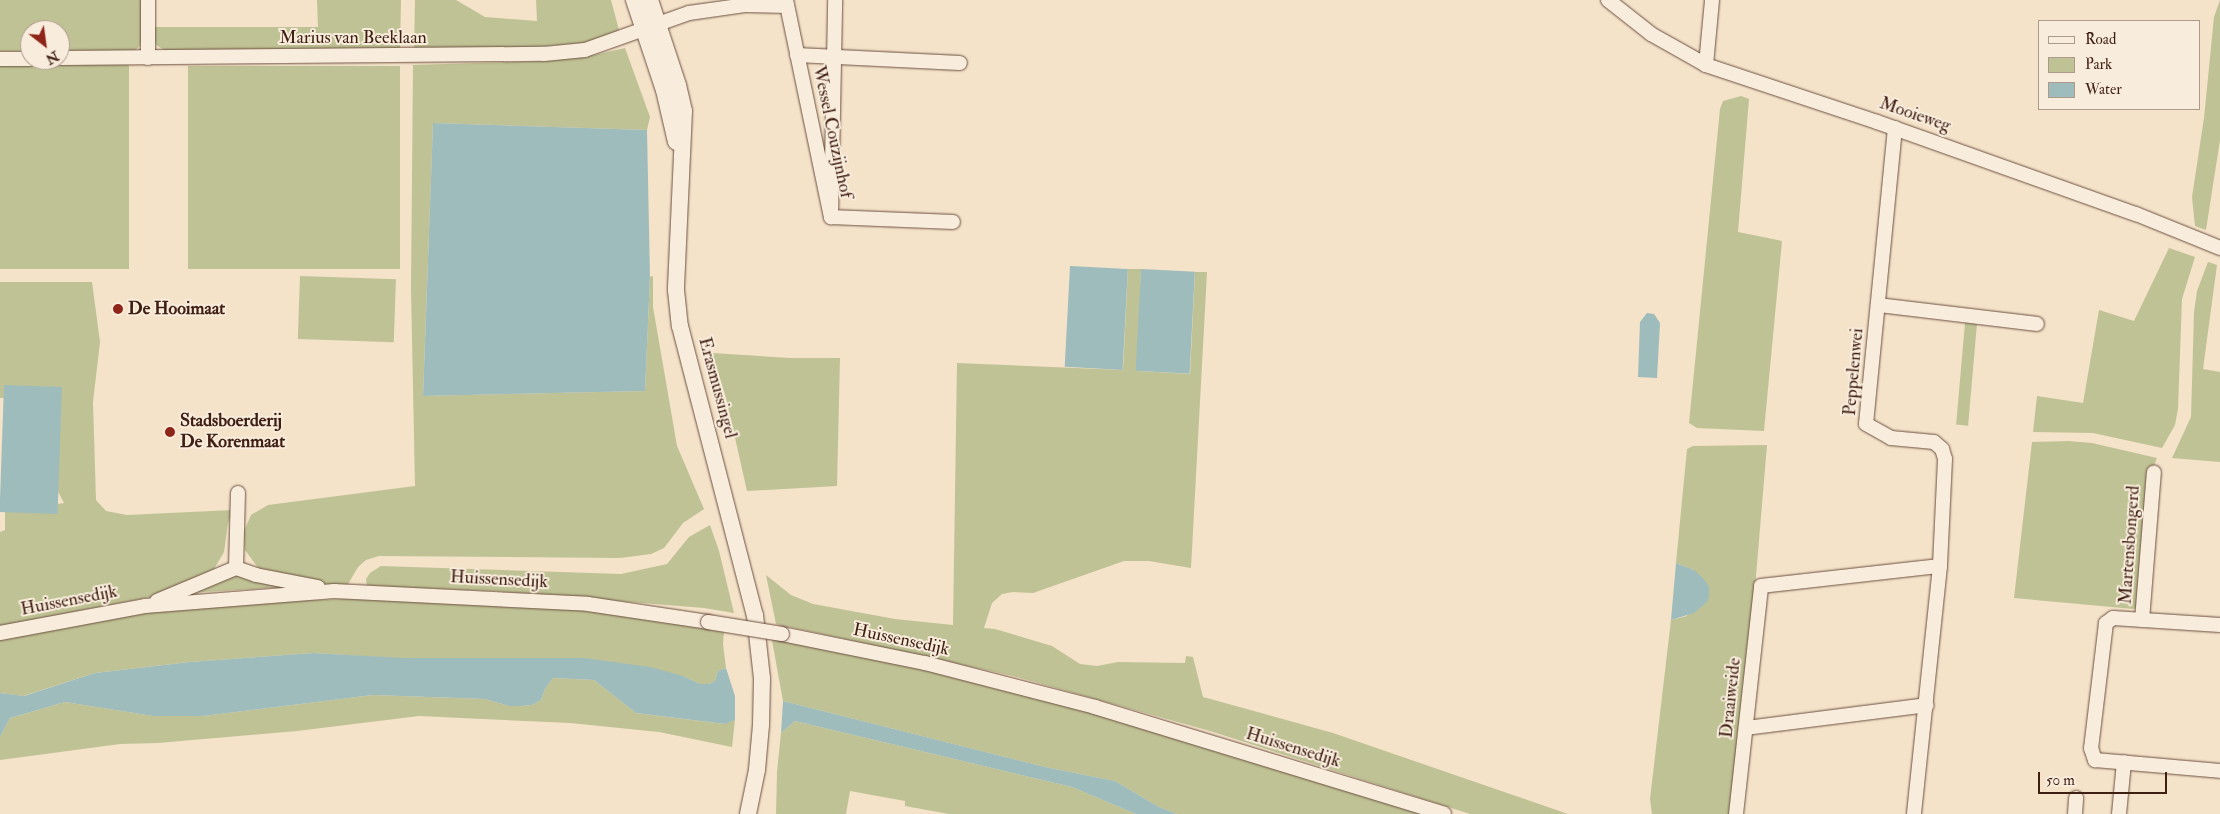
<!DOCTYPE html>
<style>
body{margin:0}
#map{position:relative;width:2220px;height:814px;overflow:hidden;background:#f4e2c9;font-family:"IM FELL Double Pica",serif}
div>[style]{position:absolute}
.green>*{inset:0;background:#bfc294;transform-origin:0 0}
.water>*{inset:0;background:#9ebcbc;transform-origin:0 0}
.roads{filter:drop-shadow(0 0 1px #6d5040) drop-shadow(0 0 1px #6d5040)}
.minor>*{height:14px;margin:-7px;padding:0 7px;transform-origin:7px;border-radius:7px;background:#f8ecdc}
.tertiary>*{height:16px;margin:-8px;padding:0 8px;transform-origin:8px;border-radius:8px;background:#f8ecdc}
.bridges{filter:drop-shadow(0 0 1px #6d5040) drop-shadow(0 0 1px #6d5040)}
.minor-bridge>*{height:14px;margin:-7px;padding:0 7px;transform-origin:7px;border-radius:7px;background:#f8ecdc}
.dots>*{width:14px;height:14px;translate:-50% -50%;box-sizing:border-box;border:2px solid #f8ecdc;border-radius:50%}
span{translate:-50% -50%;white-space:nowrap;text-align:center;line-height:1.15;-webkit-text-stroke:4px #f8ecdc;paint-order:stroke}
.street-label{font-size:18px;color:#401f13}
.poi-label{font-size:18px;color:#401f13;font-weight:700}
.left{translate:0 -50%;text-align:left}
.legend{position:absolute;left:2038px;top:20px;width:162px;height:90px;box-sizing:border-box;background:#f8ecdc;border:1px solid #ae9a8c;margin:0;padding:6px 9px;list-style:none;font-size:15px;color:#401f13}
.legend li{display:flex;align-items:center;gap:10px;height:25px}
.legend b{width:25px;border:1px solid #ae9a8c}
.north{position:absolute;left:20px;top:20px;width:50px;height:50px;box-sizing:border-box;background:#f8ecdc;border:1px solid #ae9a8c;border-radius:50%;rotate:150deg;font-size:14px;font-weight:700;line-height:20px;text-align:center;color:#401f13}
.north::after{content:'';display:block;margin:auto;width:18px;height:22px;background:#8f2418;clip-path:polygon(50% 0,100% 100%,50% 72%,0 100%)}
.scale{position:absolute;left:2038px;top:772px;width:129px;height:22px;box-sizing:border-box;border:2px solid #401f13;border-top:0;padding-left:6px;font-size:15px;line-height:18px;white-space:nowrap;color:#401f13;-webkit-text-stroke:4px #f8ecdc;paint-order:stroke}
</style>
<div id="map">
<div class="green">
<div style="clip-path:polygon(0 0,141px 0,142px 37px,140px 46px,134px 51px,60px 51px,60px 30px,30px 30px,30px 51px,0 51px)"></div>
<div style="clip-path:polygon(317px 0,401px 0,400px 50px,168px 52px,156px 45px,154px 35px,154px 27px,318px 27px)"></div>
<div style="clip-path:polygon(415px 0,456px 0,485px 17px,537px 21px,536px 0,611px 0,619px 30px,585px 43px,513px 49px,414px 50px)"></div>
<div style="clip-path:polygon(2220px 0,2220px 140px,2206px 230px,2195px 226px,2192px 197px,2204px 118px,2214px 17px)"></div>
<div style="clip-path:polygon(625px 48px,650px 117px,647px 130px,433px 123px,423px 396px,645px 391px,650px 277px,653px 276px,653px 307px,677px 446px,704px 509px,683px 523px,664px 548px,651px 554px,620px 558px,379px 556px,366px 560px,358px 567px,347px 586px,329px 586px,259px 569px,245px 550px,244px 531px,251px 515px,268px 505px,415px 486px,411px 289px,413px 65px,547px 61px,594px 55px)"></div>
<div style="left:129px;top:65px;width:204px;height:129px;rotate:90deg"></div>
<div style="left:188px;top:66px;width:212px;height:203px"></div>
<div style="clip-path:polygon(1741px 96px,1749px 99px,1738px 232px,1782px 241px,1764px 431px,1697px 428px,1689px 423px,1720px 109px,1723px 101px)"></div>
<div style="clip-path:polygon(2169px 248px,2195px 257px,2182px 299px,2178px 409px,2175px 425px,2162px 448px,2093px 433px,2033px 432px,2037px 396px,2083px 403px,2099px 310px,2134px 321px)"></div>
<div style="clip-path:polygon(2208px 262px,2217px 265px,2203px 369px,2220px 372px,2220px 462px,2172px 458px,2191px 417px,2194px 312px,2197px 291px)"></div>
<div style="clip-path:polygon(1128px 269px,1141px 269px,1138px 371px,1190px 374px,1195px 272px,1207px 272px,1191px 568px,1149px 561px,1124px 561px,1033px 593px,1013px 592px,1002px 594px,992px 603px,984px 628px,995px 629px,1052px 646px,1080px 664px,1097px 666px,1118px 662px,1185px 663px,1186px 656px,1193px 657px,1203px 697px,1333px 733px,1568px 814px,1470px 814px,1210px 731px,1013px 676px,776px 624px,766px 575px,791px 595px,813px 604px,895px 619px,953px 625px,957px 363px,1123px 370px)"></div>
<div style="left:300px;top:276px;width:96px;height:63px;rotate:2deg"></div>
<div style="clip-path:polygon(0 282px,92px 282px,100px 342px,93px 402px,96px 500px,106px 511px,127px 515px,233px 510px,228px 523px,224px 552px,214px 569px,156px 596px,0 626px,0 532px,5px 530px,5px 512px,64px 503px,4px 389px,6px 398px,0 398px)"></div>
<div style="left:1965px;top:323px;width:12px;height:102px;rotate:5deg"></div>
<div style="clip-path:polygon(712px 353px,790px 358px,840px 358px,837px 486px,747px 491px,726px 398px)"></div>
<div style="clip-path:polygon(2068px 441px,2092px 443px,2157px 458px,2151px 473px,2141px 602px,2134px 609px,2014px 598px,2032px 442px)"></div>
<div style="clip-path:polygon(1767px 445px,1736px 814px,1652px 814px,1650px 799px,1671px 620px,1687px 616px,1694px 570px,1676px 563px,1687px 449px,1693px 446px)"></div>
<div style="clip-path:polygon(710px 525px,719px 551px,734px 613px,704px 608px,493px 591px,367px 586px,366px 579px,370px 573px,381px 566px,621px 574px,667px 564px,689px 537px)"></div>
<div style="clip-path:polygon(238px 573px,298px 586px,187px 593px)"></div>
<div style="clip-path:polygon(367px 598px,574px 607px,724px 632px,723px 644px,726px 668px,718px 671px,715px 681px,709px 684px,700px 684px,683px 676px,313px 653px,190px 662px,95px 673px,23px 696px,0 693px,0 633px,208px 604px)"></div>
<div style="clip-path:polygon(771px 635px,819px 644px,1106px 713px,1428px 814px,1177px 814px,1159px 807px,1115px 781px,1045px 767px,783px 701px)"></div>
<div style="clip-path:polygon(553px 678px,594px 680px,636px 713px,724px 724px,735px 720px,732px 747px,659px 732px,570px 723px,419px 716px,297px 731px,158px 743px,120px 744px,0 760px,0 737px,10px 718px,65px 702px,153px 716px,203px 716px,373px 695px,485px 699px,509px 706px,521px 706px,532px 705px,541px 700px,545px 689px)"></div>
<div style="clip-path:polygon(795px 721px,1072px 787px,1136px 814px,949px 814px,905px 806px,905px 801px,850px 791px,846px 814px,776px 814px,777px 772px,781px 733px)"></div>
</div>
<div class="water">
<div style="clip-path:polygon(433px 123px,647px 130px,650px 277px,645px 391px,423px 396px)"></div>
<div style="left:1070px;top:266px;width:58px;height:101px;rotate:3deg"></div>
<div style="left:1141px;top:269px;width:54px;height:102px;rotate:3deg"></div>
<div style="clip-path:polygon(1647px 313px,1654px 314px,1660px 323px,1657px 378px,1638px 377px,1640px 322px)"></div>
<div style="left:4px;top:385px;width:58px;height:127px;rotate:2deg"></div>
<div style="clip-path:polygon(1676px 563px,1694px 570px,1704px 579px,1709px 587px,1709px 596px,1707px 602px,1694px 613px,1671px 620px)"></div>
<div style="clip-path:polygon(313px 653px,404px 658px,584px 658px,650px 667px,683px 676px,700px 684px,709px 684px,715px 681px,718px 671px,726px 668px,735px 696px,735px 720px,725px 724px,636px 713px,594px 680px,553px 678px,545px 689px,541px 700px,532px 705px,521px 706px,509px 706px,485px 699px,373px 695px,203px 716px,153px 716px,65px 702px,10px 718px,0 737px,0 693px,24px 696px,95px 673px,190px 662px)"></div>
<div style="clip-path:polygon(783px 701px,1045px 767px,1115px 781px,1159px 807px,1177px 814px,1136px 814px,1072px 787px,795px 721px,781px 733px)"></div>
</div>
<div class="roads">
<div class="minor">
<div style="left:148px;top:0;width:58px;rotate:90deg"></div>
<div style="left:786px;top:0;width:222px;rotate:78.3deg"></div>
<div style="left:831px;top:217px;width:217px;rotate:-88.9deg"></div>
<div style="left:1608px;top:0;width:55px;rotate:38.3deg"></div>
<div style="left:1651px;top:34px;width:63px;rotate:29.4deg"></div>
<div style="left:1706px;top:65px;width:180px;rotate:18.4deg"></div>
<div style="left:1877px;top:122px;width:275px;rotate:19.6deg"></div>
<div style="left:2136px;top:214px;width:91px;rotate:22deg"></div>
<div style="left:797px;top:55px;width:163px;rotate:2.8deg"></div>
<div style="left:60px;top:58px;width:484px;rotate:-0.5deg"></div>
<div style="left:544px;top:54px;width:41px;rotate:-5.6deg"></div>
<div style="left:585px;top:50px;width:110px;rotate:-19.6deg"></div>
<div style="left:689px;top:13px;width:58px;rotate:-8deg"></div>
<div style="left:746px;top:5px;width:41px;rotate:1.4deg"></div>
<div style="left:0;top:59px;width:30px"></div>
<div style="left:1706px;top:65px;width:65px;rotate:-84.7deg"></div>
<div style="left:1895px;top:128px;width:297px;rotate:95.6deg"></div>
<div style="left:1866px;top:424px;width:29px;rotate:29deg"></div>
<div style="left:1891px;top:438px;width:43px;rotate:5.3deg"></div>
<div style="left:1934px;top:442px;width:11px;rotate:41deg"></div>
<div style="left:1942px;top:449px;width:10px;rotate:73deg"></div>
<div style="left:1945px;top:459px;width:107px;rotate:92.7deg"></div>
<div style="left:1940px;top:566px;width:249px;rotate:96deg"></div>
<div style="left:831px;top:217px;width:122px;rotate:2.3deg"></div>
<div style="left:1878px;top:305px;width:160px;rotate:6.8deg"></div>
<div style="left:236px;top:568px;width:75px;rotate:-88.5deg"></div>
<div style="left:157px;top:601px;width:86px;rotate:-22.7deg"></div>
<div style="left:236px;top:568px;width:21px;rotate:19deg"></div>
<div style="left:256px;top:575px;width:63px;rotate:11deg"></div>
<div style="left:2142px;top:620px;width:148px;rotate:-85.4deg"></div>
<div style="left:2220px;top:625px;width:107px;rotate:-176.3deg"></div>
<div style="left:2113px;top:618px;width:9px;rotate:144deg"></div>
<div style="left:2106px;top:623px;width:126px;rotate:96.8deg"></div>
<div style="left:2091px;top:748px;width:13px;rotate:72deg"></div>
<div style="left:2095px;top:760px;width:125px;rotate:5deg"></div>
<div style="left:0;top:633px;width:147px;rotate:-10.5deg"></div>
<div style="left:145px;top:606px;width:190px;rotate:-4.5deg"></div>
<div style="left:334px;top:591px;width:254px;rotate:2.9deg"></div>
<div style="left:588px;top:604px;width:121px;rotate:8.5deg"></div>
<div style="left:782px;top:634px;width:146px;rotate:11.5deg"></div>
<div style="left:925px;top:663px;width:176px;rotate:14.5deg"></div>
<div style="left:1095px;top:707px;width:365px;rotate:17deg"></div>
<div style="left:1746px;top:728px;width:182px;rotate:-7.2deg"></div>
<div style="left:1736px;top:814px;width:229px;rotate:-83.7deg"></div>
<div style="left:1761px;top:586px;width:180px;rotate:-6.4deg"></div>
<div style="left:2075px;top:814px;width:16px;rotate:-86deg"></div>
<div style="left:2119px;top:814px;width:52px;rotate:-84.5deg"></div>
</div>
<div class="tertiary">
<div style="left:634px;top:0;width:95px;rotate:71.6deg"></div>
<div style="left:664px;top:90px;width:53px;rotate:77deg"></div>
<div style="left:650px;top:0;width:89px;rotate:71.8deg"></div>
<div style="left:678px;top:85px;width:27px;rotate:77deg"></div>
<div style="left:684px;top:111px;width:179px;rotate:92.6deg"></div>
<div style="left:676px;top:290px;width:36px;rotate:84deg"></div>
<div style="left:680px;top:326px;width:299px;rotate:75.5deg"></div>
<div style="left:755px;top:615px;width:63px;rotate:83.7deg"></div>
<div style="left:762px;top:678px;width:47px;rotate:91.2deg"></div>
<div style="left:761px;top:725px;width:45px;rotate:95.1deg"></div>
<div style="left:757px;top:770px;width:45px;rotate:101.6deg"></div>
</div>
</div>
<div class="bridges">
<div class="minor-bridge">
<div style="left:708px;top:622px;width:75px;rotate:9.2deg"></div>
</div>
</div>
<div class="dots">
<div style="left:118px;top:309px;background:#8f2418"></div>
<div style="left:170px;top:432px;background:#8f2418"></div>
</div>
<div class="street-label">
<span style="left:353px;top:38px">Marius van Beeklaan</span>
<span style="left:1915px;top:115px;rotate:19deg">Mooieweg</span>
<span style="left:832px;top:132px;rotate:78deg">Wessel Couzijnhof</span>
<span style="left:1854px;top:372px;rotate:-85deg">Peppelenwei</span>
<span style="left:717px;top:388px;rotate:75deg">Erasmussingel</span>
<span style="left:2130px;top:545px;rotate:-86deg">Martensbongerd</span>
<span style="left:499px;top:580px;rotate:3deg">Huissensedijk</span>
<span style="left:69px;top:601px;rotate:-11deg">Huissensedijk</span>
<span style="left:901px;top:640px;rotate:12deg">Huissensedijk</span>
<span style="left:1731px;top:698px;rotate:-84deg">Draaiweide</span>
<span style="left:1293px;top:748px;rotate:17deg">Huissensedijk</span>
</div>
<div class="poi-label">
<span class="left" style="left:128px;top:309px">De Hooimaat</span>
<span class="left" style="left:180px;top:432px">Stadsboerderij<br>De Korenmaat</span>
</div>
<ul class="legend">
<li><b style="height:6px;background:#f8ecdc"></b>Road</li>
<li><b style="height:14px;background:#bfc294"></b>Park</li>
<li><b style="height:14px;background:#9ebcbc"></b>Water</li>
</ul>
<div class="north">N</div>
<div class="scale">50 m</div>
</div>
